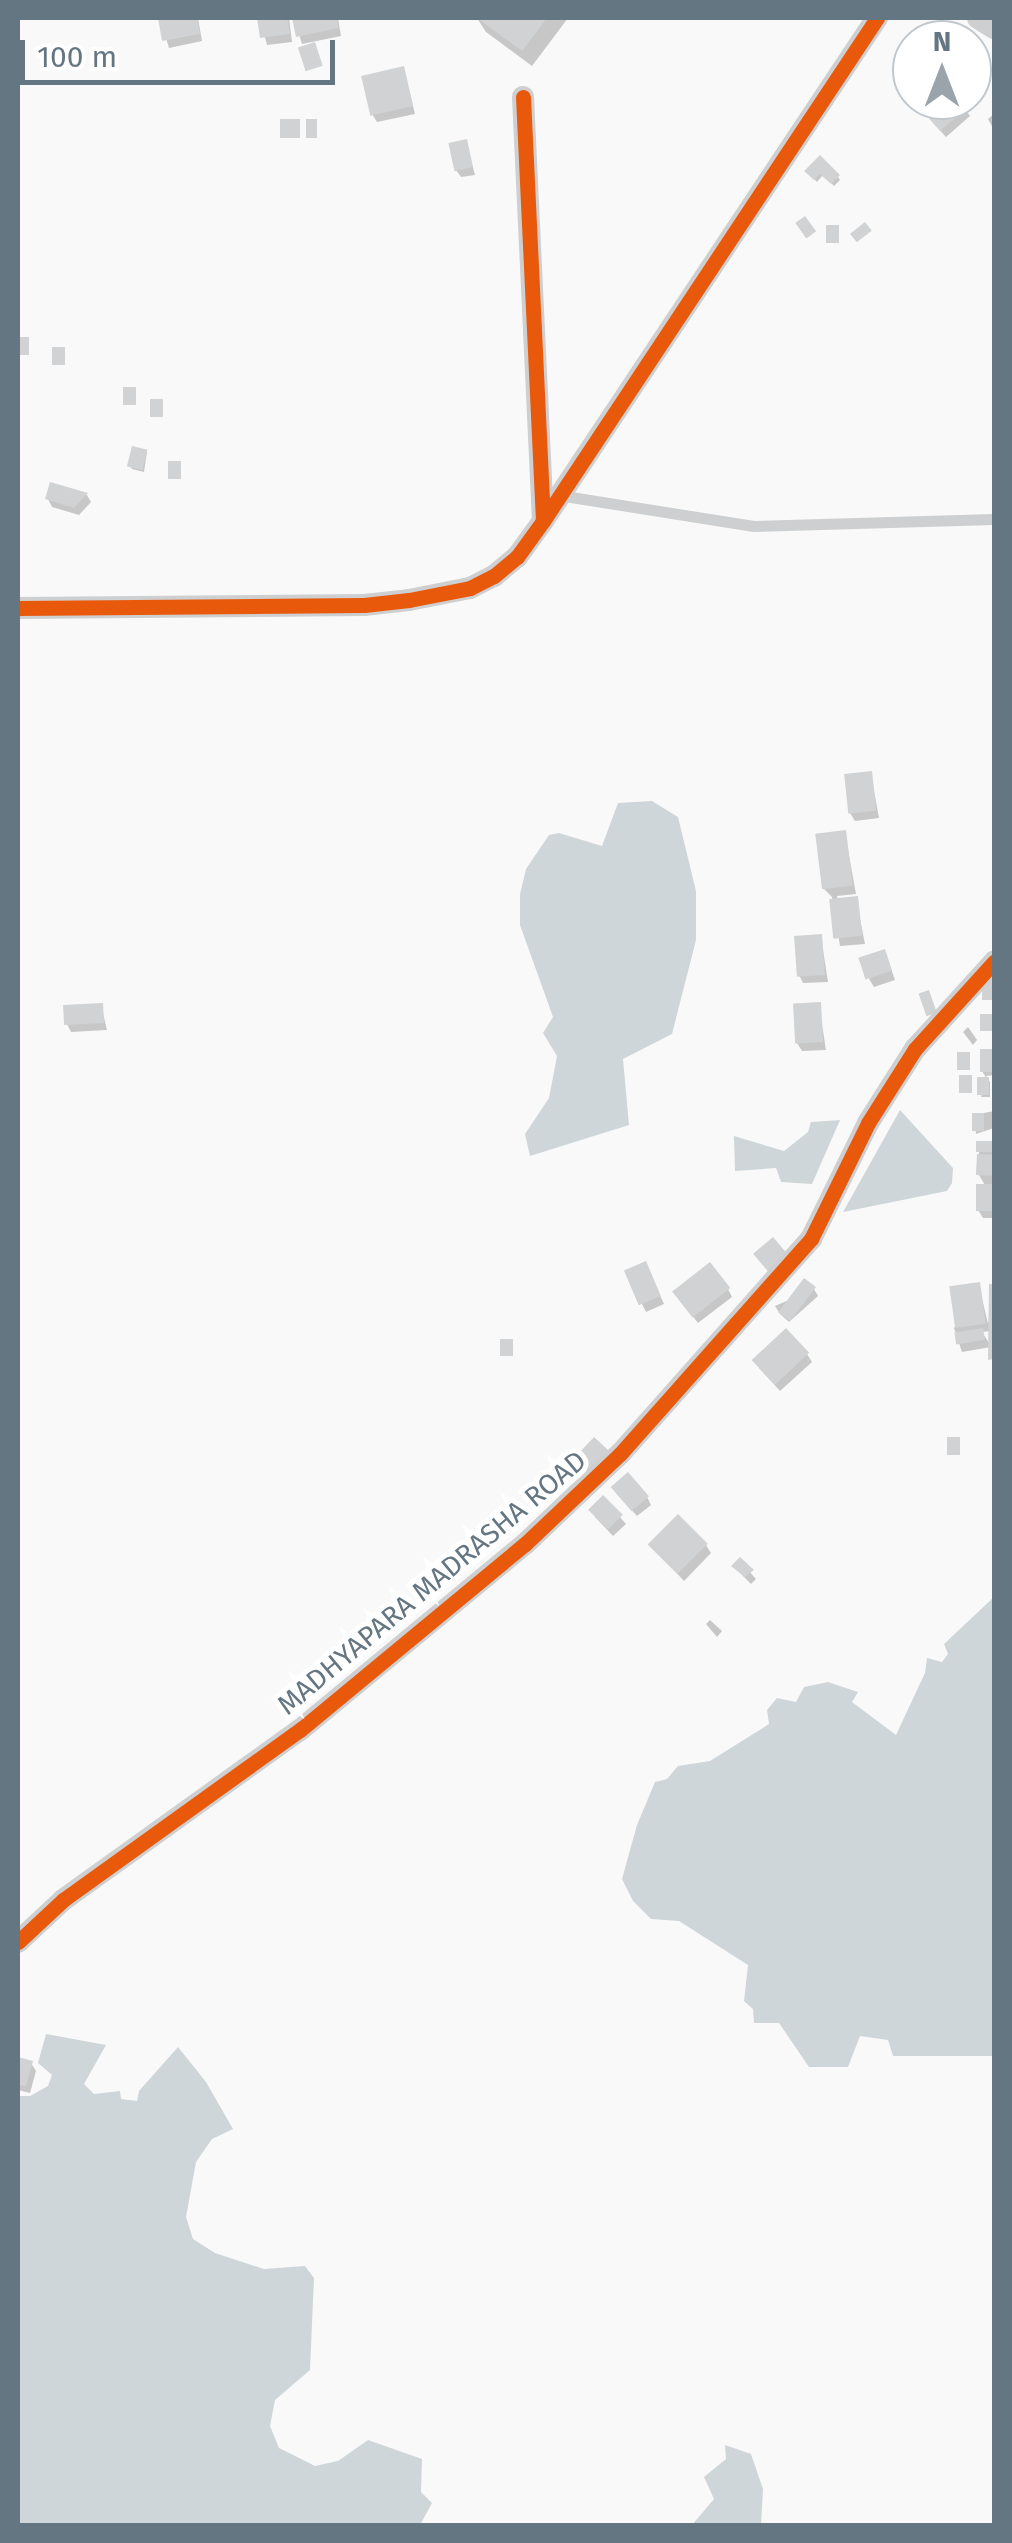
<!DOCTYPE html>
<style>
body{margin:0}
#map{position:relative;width:1012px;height:2543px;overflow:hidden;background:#f9f9f9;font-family:"Fira Sans",sans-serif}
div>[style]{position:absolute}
.water>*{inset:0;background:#ced6d9}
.shadow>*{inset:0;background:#0003}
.building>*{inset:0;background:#d0d2d3;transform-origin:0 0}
.service>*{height:11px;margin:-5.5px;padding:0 5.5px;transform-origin:5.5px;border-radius:5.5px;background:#cecfd0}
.minor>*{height:22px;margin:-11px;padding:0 11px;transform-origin:11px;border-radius:11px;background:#cecfd0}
.cycleway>*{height:15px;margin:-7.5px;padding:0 7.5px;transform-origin:7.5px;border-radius:7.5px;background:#e8590c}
span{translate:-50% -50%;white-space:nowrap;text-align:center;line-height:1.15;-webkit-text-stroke:10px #fff;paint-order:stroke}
.street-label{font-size:28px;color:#657683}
.frame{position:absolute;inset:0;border:20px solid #657683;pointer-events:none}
.north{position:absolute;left:892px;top:20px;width:100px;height:100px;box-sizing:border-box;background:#fff;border:2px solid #c1c8cd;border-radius:50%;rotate:0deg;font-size:28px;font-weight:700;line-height:40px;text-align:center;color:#657683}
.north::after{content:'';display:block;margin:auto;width:35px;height:45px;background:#99a4ac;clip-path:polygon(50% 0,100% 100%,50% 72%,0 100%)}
.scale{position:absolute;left:20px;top:40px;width:315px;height:45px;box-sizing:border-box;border:5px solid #657683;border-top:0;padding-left:12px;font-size:30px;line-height:35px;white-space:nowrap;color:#657683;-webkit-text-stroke:8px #fff;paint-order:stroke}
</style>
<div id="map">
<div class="water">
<div style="clip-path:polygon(652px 801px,678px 817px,696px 891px,696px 940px,672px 1034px,623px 1059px,629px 1125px,530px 1156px,525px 1134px,549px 1098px,557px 1056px,543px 1033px,553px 1017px,520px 925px,520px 894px,526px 869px,549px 835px,559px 833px,602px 846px,618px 803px)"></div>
<div style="clip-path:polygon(900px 1110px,953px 1168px,952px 1183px,947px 1191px,843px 1212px)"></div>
<div style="clip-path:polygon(840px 1120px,812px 1184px,781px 1182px,776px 1168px,735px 1171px,734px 1136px,784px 1151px,808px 1132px,811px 1122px)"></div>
<div style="clip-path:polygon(994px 1597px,994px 2056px,893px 2056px,888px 2040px,860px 2036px,848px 2067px,809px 2067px,779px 2023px,754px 2023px,753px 2009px,744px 2001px,748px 1965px,679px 1921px,651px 1919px,633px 1901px,622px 1879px,637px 1825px,655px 1782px,667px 1779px,678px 1766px,710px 1761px,769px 1724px,767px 1710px,777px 1698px,796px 1702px,804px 1687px,828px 1682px,858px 1692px,852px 1702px,896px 1735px,925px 1673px,927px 1658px,942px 1662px,948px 1654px,944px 1644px)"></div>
<div style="clip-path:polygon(46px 2034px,106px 2045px,84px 2084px,94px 2094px,120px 2091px,121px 2099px,137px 2101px,139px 2091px,178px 2047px,206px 2082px,233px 2129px,212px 2139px,196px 2162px,186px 2217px,193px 2239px,215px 2253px,264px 2269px,305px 2266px,314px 2278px,310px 2370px,275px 2400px,270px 2426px,279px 2448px,315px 2466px,338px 2461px,368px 2440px,422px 2459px,421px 2492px,432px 2503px,420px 2525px,18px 2525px,18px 2096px,30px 2096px,48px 2086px,52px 2075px,38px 2063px)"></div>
<div style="clip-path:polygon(725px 2445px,751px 2454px,763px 2489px,761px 2525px,692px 2525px,714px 2499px,704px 2477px,726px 2459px)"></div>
</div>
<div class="shadow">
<div style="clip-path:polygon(160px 18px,198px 18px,202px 41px,169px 48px)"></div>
<div style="clip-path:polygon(260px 18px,289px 18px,292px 42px,267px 45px)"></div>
<div style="clip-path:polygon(294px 18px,338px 18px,341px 36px,302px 44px)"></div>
<div style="clip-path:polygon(477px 18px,568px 18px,532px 66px,486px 32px)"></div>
<div style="clip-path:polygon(403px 68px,415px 114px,377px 122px,372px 114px)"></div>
<div style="clip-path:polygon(935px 100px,959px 100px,970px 116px,946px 137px,928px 117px)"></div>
<div style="clip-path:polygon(994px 114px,994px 130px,988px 119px)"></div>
<div style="clip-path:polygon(466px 142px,475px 175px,461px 177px,456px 170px)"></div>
<div style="clip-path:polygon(807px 171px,838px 177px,840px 180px,834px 186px,823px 175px,817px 182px)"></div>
<div style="clip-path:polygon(147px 452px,144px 472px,132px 469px,130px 466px)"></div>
<div style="clip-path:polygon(52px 485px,87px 495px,91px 502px,79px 515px,52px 507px,48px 499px)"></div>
<div style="clip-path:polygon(871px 774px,879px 818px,855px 821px,850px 813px)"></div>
<div style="clip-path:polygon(845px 833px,856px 894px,837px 896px,838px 901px,856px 899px,865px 944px,840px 946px,832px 897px,824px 889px)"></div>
<div style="clip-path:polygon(821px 937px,828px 982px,803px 983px,799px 975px)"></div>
<div style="clip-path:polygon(888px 960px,895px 980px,874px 987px,869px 979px)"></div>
<div style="clip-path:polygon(101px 1005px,107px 1030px,71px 1032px,67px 1024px)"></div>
<div style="clip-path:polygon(819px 1005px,826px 1050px,802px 1051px,797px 1043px)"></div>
<div style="clip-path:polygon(968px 1027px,977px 1040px,973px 1045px,963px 1032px)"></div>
<div style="clip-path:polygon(994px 1052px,994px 1075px,986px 1076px,990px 1082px,990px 1097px,981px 1097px,987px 1079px,983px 1073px,982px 1053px)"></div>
<div style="clip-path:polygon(994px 1111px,994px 1128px,976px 1134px,974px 1115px)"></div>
<div style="clip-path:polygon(979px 1144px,994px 1144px,994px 1218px,983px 1218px,978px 1210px,986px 1187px,979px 1175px)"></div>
<div style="clip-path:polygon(649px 1272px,664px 1304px,646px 1312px,642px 1304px)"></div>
<div style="clip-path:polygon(evenodd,979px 1285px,988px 1324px,994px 1287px,994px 1366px,991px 1347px,962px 1352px,954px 1328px,979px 1285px,991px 1331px,991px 1346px,982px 1332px,991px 1331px)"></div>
<div style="clip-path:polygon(728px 1289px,732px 1297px,698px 1323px,680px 1300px)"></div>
<div style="clip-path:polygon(814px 1289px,818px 1296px,789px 1322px,780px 1314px,775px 1306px)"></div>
<div style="clip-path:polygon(807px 1354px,812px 1362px,780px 1391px,759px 1368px)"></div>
<div style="clip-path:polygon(619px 1496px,647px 1497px,651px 1505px,637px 1516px)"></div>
<div style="clip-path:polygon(603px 1498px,626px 1524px,613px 1536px,595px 1517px)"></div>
<div style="clip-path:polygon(706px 1545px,711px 1553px,684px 1581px,651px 1546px)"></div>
<div style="clip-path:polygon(740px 1561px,756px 1579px,751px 1584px,734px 1567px)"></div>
<div style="clip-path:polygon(710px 1620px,722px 1631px,717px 1637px,706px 1624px)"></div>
<div style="clip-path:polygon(18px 2059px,31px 2063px,36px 2071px,30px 2093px,18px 2090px)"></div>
</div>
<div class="building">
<div style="clip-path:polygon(158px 18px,197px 18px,200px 34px,162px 41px)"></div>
<div style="clip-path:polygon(257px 18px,287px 18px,290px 34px,260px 38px)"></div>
<div style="clip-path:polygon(292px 18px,337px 18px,339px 28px,296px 37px)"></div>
<div style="clip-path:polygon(477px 18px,547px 18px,522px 51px)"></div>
<div style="clip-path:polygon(951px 21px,971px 35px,967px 40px,937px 40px)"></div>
<div style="left:315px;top:42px;width:25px;height:18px;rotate:72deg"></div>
<div style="left:404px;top:66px;width:41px;height:44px;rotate:77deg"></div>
<div style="clip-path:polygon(931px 100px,962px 100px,968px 107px,940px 131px,921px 109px)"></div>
<div style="left:280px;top:119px;width:20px;height:19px"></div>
<div style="left:306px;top:119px;width:11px;height:19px"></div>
<div style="left:467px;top:139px;width:29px;height:19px;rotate:78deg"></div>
<div style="clip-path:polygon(820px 155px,840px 175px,831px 184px,820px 174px,814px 180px,804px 171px)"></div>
<div style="left:805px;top:216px;width:19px;height:12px;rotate:54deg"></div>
<div style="left:865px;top:222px;width:11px;height:19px;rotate:52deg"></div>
<div style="left:826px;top:225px;width:13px;height:18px"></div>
<div style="left:18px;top:337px;width:11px;height:18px"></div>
<div style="left:52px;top:347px;width:13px;height:18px"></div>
<div style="left:123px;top:387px;width:13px;height:18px"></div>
<div style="left:150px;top:399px;width:13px;height:18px"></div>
<div style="left:132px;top:446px;width:16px;height:21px;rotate:14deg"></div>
<div style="left:181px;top:461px;width:18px;height:13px;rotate:90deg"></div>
<div style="clip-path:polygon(50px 482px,88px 493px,74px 508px,45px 499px)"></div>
<div style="left:872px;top:771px;width:40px;height:28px;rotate:84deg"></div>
<div style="left:846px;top:830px;width:56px;height:31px;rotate:83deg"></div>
<div style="left:858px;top:896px;width:40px;height:29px;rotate:84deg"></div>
<div style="left:822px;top:934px;width:41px;height:28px;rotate:86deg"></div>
<div style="left:885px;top:949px;width:23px;height:28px;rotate:72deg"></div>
<div style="left:994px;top:978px;width:22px;height:12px;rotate:90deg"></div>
<div style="left:929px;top:990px;width:24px;height:11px;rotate:71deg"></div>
<div style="left:821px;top:1002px;width:40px;height:28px;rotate:87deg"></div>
<div style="left:103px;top:1003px;width:20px;height:40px;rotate:87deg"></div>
<div style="left:980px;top:1014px;width:14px;height:17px"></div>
<div style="left:994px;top:1049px;width:23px;height:14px;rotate:90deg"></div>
<div style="left:970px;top:1052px;width:18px;height:13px;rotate:90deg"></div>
<div style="left:972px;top:1075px;width:18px;height:13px;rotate:90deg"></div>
<div style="left:977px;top:1077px;width:12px;height:18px"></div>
<div style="left:972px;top:1113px;width:12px;height:18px"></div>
<div style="left:976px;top:1141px;width:18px;height:11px"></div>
<div style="left:977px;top:1154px;width:17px;height:21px;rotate:3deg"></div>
<div style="left:976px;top:1184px;width:18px;height:27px"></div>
<div style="left:773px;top:1237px;width:23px;height:26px;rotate:50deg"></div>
<div style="left:646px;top:1261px;width:38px;height:24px;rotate:67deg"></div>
<div style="left:710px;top:1262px;width:33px;height:48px;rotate:52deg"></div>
<div style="left:804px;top:1278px;width:15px;height:43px;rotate:37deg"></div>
<div style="left:980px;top:1282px;width:42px;height:31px;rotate:82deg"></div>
<div style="clip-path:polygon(989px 1284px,994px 1284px,994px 1359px,988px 1360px)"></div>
<div style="left:786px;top:1328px;width:34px;height:47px;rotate:47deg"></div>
<div style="left:983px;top:1328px;width:12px;height:29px;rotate:81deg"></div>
<div style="left:500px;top:1339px;width:13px;height:17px"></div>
<div style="left:594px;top:1437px;width:21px;height:38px;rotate:43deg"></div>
<div style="left:960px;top:1437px;width:18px;height:13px;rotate:90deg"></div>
<div style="left:628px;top:1472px;width:32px;height:23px;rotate:49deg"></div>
<div style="left:603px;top:1495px;width:28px;height:21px;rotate:45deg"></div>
<div style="left:678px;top:1514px;width:42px;height:43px;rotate:45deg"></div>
<div style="clip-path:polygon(740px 1557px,754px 1570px,745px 1577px,731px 1566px)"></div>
<div style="clip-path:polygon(18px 2057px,33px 2061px,26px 2086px,18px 2085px)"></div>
</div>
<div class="service">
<div style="left:558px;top:495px;width:198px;rotate:9deg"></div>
<div style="left:754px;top:526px;width:240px;rotate:-1.7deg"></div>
</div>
<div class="minor">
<div style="left:978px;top:18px;width:19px;rotate:32deg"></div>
<div style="left:523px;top:97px;width:424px;rotate:87.3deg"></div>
<div style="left:543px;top:521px;width:604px;rotate:-56.42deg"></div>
<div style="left:18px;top:608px;width:346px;rotate:-0.5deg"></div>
<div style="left:364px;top:605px;width:45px;rotate:-6.3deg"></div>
<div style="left:409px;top:600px;width:62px;rotate:-11.1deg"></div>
<div style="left:470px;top:588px;width:27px;rotate:-27deg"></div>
<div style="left:494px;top:576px;width:30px;rotate:-40deg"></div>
<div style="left:517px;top:557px;width:44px;rotate:-54.2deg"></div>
<div style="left:18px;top:1942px;width:62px;rotate:-43deg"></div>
<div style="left:63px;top:1900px;width:292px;rotate:-35.7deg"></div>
<div style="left:300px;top:1730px;width:292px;rotate:-39.6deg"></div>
<div style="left:525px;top:1544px;width:131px;rotate:-43.5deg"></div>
<div style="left:620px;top:1454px;width:288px;rotate:-48.4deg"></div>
<div style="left:811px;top:1239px;width:129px;rotate:-63.8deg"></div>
<div style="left:868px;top:1123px;width:88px;rotate:-57.6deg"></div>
<div style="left:915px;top:1049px;width:118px;rotate:-47.8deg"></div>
</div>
<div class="cycleway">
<div style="left:523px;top:97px;width:424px;rotate:87.3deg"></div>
<div style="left:543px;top:521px;width:604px;rotate:-56.42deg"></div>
<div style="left:18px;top:608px;width:346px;rotate:-0.5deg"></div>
<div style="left:364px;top:605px;width:45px;rotate:-6.3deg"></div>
<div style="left:409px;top:600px;width:62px;rotate:-11.1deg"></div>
<div style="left:470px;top:588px;width:27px;rotate:-27deg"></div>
<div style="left:494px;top:576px;width:30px;rotate:-40deg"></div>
<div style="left:517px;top:557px;width:44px;rotate:-54.2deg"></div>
<div style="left:18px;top:1942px;width:62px;rotate:-43deg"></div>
<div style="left:63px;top:1900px;width:292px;rotate:-35.7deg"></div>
<div style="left:300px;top:1730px;width:292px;rotate:-39.6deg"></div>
<div style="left:525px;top:1544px;width:131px;rotate:-43.5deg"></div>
<div style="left:620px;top:1454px;width:288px;rotate:-48.4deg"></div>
<div style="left:811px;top:1239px;width:129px;rotate:-63.8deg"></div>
<div style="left:868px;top:1123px;width:88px;rotate:-57.6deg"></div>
<div style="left:915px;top:1049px;width:118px;rotate:-47.8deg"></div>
</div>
<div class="street-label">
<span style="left:432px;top:1583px;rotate:-40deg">MADHYAPARA MADRASHA ROAD</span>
</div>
<div class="frame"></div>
<div class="north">N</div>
<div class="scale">100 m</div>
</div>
